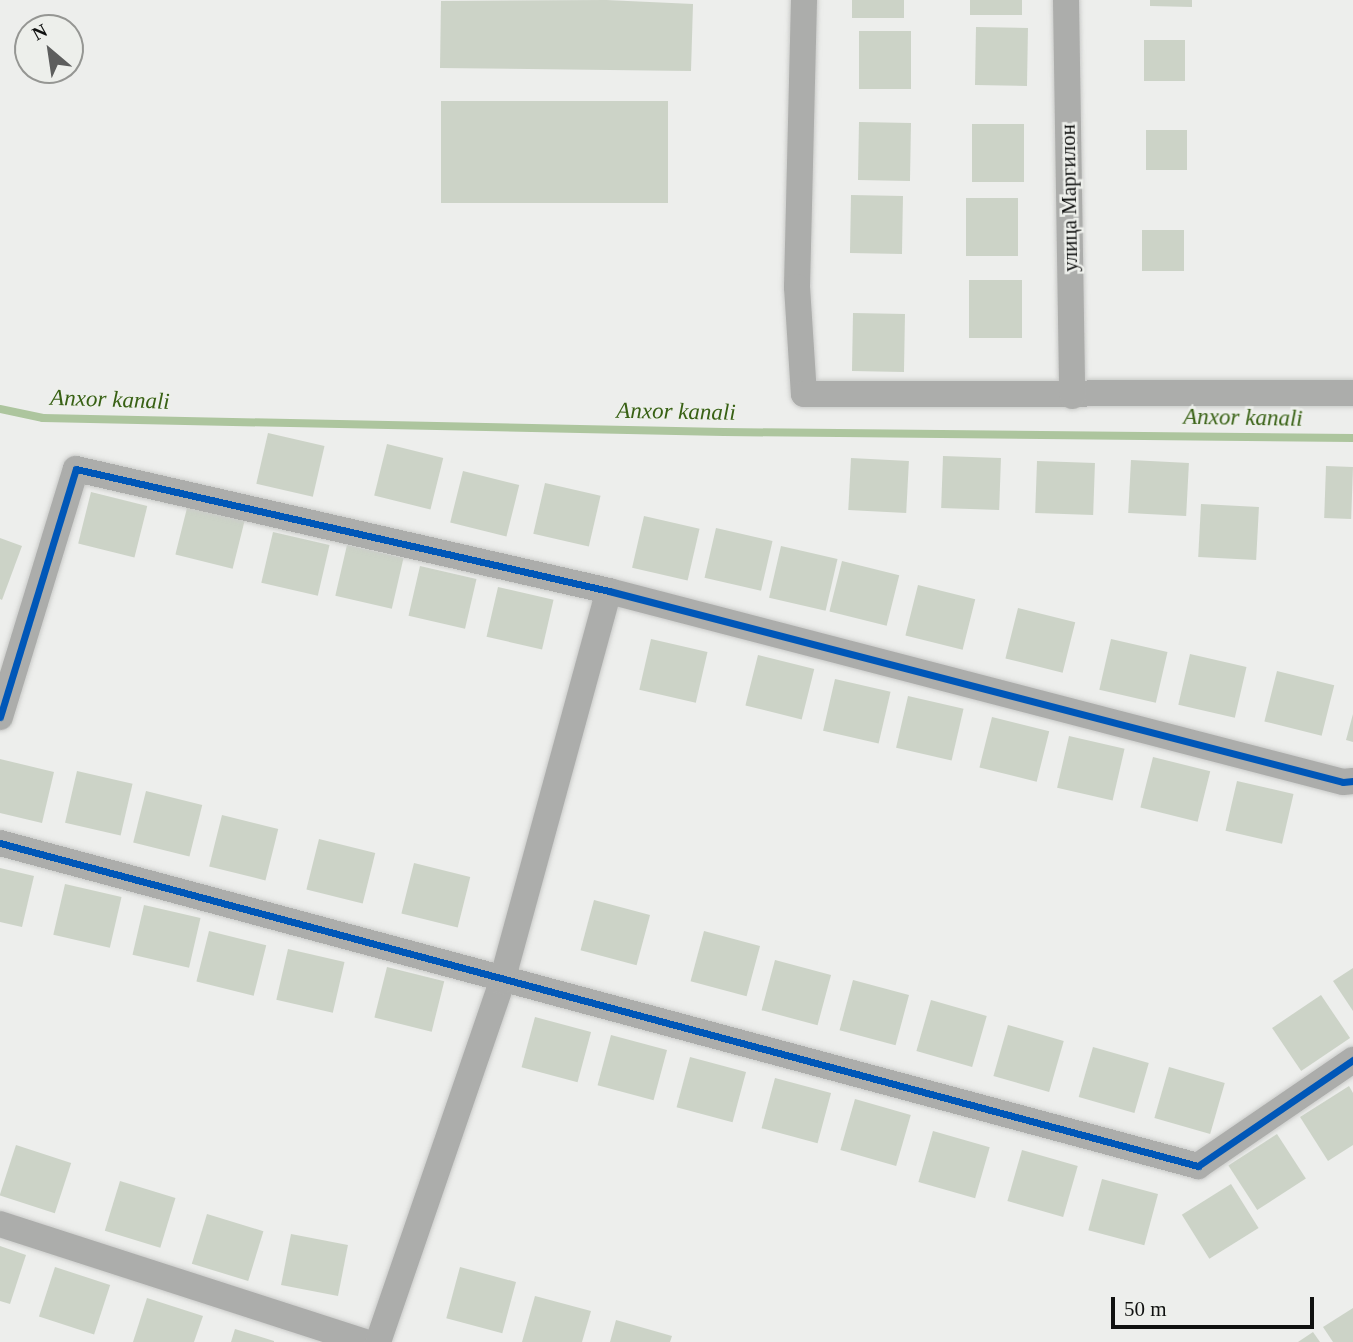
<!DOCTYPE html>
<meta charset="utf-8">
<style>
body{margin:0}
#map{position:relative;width:1353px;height:1342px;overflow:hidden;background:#edeeec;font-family:"Times New Roman",serif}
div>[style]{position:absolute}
.stream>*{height:8px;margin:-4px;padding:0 4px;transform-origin:4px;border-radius:4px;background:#adc59e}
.building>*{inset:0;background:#ccd3c7;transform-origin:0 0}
.roads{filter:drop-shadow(0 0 2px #cacbc9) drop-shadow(0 0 2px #cacbc9)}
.minor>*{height:26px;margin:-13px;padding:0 13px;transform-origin:13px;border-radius:13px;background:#acadab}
.cycleway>*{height:7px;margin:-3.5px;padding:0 3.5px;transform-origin:3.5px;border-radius:3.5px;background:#0057b8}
span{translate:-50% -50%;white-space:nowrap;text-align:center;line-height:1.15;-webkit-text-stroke:5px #edefeb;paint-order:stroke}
.street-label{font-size:21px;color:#101110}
.water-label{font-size:23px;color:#386114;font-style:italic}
.north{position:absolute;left:14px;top:14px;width:70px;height:70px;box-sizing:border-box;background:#edefeb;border:2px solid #959693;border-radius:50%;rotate:331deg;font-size:19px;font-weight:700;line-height:28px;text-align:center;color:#101110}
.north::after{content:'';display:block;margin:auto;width:24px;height:32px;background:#5d5e5d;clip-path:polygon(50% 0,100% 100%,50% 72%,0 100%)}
.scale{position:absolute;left:1111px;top:1297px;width:203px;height:32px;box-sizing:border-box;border:4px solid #101110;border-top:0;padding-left:9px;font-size:21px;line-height:24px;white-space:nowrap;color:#101110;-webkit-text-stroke:5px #edefeb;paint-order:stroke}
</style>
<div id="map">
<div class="stream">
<div style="left:0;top:409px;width:44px;rotate:11.8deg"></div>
<div style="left:43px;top:418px;width:681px;rotate:1.18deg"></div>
<div style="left:724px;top:432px;width:629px;rotate:0.55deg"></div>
</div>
<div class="building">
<div style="clip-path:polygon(606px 0,693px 4px,691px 71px,440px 68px,441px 1px)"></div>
<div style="left:852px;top:0;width:52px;height:18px"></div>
<div style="left:970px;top:0;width:52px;height:15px"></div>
<div style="clip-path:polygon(1150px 0,1192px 0,1192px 7px,1150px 6px)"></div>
<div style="left:976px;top:27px;width:52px;height:58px;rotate:1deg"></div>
<div style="left:859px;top:31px;width:52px;height:58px"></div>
<div style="left:1144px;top:40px;width:41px;height:41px"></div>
<div style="left:441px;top:101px;width:227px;height:102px"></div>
<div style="left:859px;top:122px;width:52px;height:58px;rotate:1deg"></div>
<div style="left:972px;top:124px;width:52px;height:58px"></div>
<div style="left:1146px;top:130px;width:41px;height:40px"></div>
<div style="left:851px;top:195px;width:52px;height:58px;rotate:1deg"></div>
<div style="left:966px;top:198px;width:52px;height:58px"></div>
<div style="left:1142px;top:230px;width:42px;height:41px"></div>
<div style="left:969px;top:280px;width:53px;height:58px"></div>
<div style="left:853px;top:313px;width:52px;height:58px;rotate:1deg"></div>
<div style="left:268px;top:433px;width:58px;height:52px;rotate:13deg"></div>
<div style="left:387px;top:444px;width:58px;height:53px;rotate:14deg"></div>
<div style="left:943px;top:456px;width:58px;height:52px;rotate:2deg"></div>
<div style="left:851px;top:458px;width:58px;height:52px;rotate:3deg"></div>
<div style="left:1131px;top:460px;width:58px;height:53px;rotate:3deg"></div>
<div style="left:1037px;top:461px;width:58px;height:52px;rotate:2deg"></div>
<div style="left:1326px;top:466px;width:27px;height:52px;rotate:2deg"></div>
<div style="left:463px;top:471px;width:58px;height:53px;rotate:14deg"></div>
<div style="left:545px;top:483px;width:57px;height:52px;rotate:13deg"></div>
<div style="left:91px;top:492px;width:58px;height:53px;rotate:14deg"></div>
<div style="left:188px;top:504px;width:59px;height:52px;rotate:14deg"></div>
<div style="left:1201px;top:504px;width:58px;height:53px;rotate:3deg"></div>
<div style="left:644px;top:516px;width:57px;height:53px;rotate:13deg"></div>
<div style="left:716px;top:528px;width:58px;height:51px;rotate:13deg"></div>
<div style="left:273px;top:532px;width:58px;height:52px;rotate:13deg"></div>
<div style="clip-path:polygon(0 538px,22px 546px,2px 600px,0 599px)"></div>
<div style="left:347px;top:545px;width:58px;height:52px;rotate:13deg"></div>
<div style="left:781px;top:546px;width:58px;height:53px;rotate:13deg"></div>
<div style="left:842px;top:561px;width:59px;height:52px;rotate:14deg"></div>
<div style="left:420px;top:566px;width:58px;height:51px;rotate:13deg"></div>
<div style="left:918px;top:585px;width:59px;height:52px;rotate:14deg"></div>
<div style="left:498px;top:587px;width:57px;height:51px;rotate:13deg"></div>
<div style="left:1018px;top:608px;width:59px;height:52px;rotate:14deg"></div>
<div style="left:651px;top:639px;width:58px;height:52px;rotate:13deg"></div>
<div style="left:1111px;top:639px;width:58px;height:52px;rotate:13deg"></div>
<div style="left:1190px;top:654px;width:58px;height:52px;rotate:13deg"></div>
<div style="left:758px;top:655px;width:58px;height:52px;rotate:14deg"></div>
<div style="left:1277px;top:671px;width:59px;height:52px;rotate:14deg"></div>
<div style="left:835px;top:679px;width:57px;height:53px;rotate:13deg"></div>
<div style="left:908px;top:696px;width:57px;height:53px;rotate:13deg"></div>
<div style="clip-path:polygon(1353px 714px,1353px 742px,1346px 740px)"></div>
<div style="left:992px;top:717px;width:59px;height:52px;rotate:14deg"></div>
<div style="left:1069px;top:736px;width:57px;height:53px;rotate:13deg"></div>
<div style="left:1153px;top:757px;width:59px;height:52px;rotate:14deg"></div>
<div style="clip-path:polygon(0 759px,54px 772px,42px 823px,0 813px)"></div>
<div style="left:77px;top:771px;width:57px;height:53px;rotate:13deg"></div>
<div style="left:1237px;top:781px;width:58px;height:51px;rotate:13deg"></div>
<div style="left:146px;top:791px;width:58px;height:53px;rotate:14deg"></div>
<div style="left:222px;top:815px;width:58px;height:53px;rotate:14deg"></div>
<div style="left:319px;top:839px;width:58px;height:52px;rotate:14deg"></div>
<div style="left:414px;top:863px;width:58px;height:52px;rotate:14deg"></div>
<div style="clip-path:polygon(0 868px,34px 876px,22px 927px,0 922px)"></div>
<div style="left:65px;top:884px;width:58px;height:52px;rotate:13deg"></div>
<div style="left:594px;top:900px;width:58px;height:52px;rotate:15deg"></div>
<div style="left:144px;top:905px;width:58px;height:51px;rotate:13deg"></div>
<div style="left:209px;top:931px;width:59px;height:52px;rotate:14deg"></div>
<div style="left:704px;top:931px;width:58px;height:52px;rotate:15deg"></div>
<div style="left:288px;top:949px;width:58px;height:52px;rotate:13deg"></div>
<div style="left:775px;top:960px;width:58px;height:52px;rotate:15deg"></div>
<div style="left:387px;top:967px;width:59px;height:52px;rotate:14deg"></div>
<div style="clip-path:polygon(1353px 968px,1353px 1011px,1333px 981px)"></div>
<div style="left:853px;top:980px;width:58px;height:52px;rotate:15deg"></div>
<div style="left:1321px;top:995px;width:52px;height:59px;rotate:56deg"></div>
<div style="left:931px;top:1000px;width:58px;height:53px;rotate:16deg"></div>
<div style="left:535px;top:1017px;width:58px;height:52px;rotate:15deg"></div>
<div style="left:1008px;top:1025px;width:58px;height:53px;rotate:16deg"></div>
<div style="left:611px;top:1035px;width:58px;height:52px;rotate:15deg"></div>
<div style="left:1093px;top:1047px;width:58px;height:52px;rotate:16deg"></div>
<div style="left:690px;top:1057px;width:58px;height:52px;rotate:15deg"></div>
<div style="left:1169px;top:1067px;width:58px;height:53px;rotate:16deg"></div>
<div style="left:775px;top:1078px;width:58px;height:52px;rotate:15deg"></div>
<div style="clip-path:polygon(1349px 1086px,1353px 1093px,1353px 1145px,1328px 1161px,1300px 1117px)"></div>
<div style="left:855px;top:1099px;width:58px;height:53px;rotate:16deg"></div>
<div style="left:933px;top:1131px;width:59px;height:53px;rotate:16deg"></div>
<div style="left:1277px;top:1134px;width:53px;height:58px;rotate:57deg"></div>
<div style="left:16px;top:1145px;width:58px;height:53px;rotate:18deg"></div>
<div style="left:1022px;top:1150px;width:58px;height:53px;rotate:16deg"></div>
<div style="left:1102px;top:1179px;width:58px;height:53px;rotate:15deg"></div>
<div style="left:120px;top:1181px;width:58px;height:52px;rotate:17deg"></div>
<div style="left:1231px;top:1184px;width:52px;height:58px;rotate:58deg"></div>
<div style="left:207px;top:1214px;width:59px;height:52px;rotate:17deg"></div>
<div style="left:291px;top:1234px;width:58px;height:52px;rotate:11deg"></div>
<div style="clip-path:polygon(0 1246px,26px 1255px,10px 1304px,0 1301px)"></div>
<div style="left:55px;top:1267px;width:58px;height:52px;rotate:18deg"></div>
<div style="left:460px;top:1267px;width:58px;height:53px;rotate:15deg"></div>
<div style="clip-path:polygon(535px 1296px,591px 1311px,582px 1342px,522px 1342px)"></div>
<div style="clip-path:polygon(147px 1298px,203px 1316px,194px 1342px,133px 1342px)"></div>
<div style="clip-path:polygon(1353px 1308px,1353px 1342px,1333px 1342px,1323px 1327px)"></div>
<div style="clip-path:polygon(616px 1320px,672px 1336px,670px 1342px,610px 1342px)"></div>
<div style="clip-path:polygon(235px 1329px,274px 1341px,274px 1342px,231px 1342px)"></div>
<div style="clip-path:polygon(1313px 1332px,1320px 1342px,1298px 1342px)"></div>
</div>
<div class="roads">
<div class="minor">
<div style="left:804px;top:0;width:287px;rotate:91.4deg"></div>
<div style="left:797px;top:287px;width:107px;rotate:86.3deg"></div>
<div style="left:804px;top:394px;width:549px;rotate:-0.1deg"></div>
<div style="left:1066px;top:0;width:396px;rotate:89.1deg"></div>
<div style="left:0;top:717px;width:259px;rotate:-73deg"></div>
<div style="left:76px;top:469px;width:547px;rotate:12.89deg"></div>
<div style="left:609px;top:591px;width:758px;rotate:14.59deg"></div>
<div style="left:1343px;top:782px;width:10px;rotate:-6deg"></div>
<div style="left:0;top:843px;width:1241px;rotate:15.09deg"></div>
<div style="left:1198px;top:1166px;width:188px;rotate:-34.4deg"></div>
<div style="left:0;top:1224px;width:384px;rotate:17.9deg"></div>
<div style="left:378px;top:1342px;width:382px;rotate:-71deg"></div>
<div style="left:502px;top:981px;width:404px;rotate:-74.7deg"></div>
</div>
</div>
<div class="cycleway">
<div style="left:0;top:717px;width:259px;rotate:-73deg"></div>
<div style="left:76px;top:469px;width:547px;rotate:12.89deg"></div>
<div style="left:609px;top:591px;width:758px;rotate:14.59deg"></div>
<div style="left:1343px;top:782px;width:10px;rotate:-6deg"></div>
<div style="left:0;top:843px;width:1241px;rotate:15.09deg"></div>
<div style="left:1198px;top:1166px;width:188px;rotate:-34.4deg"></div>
</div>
<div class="street-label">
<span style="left:1069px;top:198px;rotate:-91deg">улица Маргилон</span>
</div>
<div class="water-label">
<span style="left:110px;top:400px;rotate:2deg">Anxor kanali</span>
<span style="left:676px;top:412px;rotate:1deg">Anxor kanali</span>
<span style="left:1243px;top:418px;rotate:1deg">Anxor kanali</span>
</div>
<div class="north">N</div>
<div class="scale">50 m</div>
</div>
